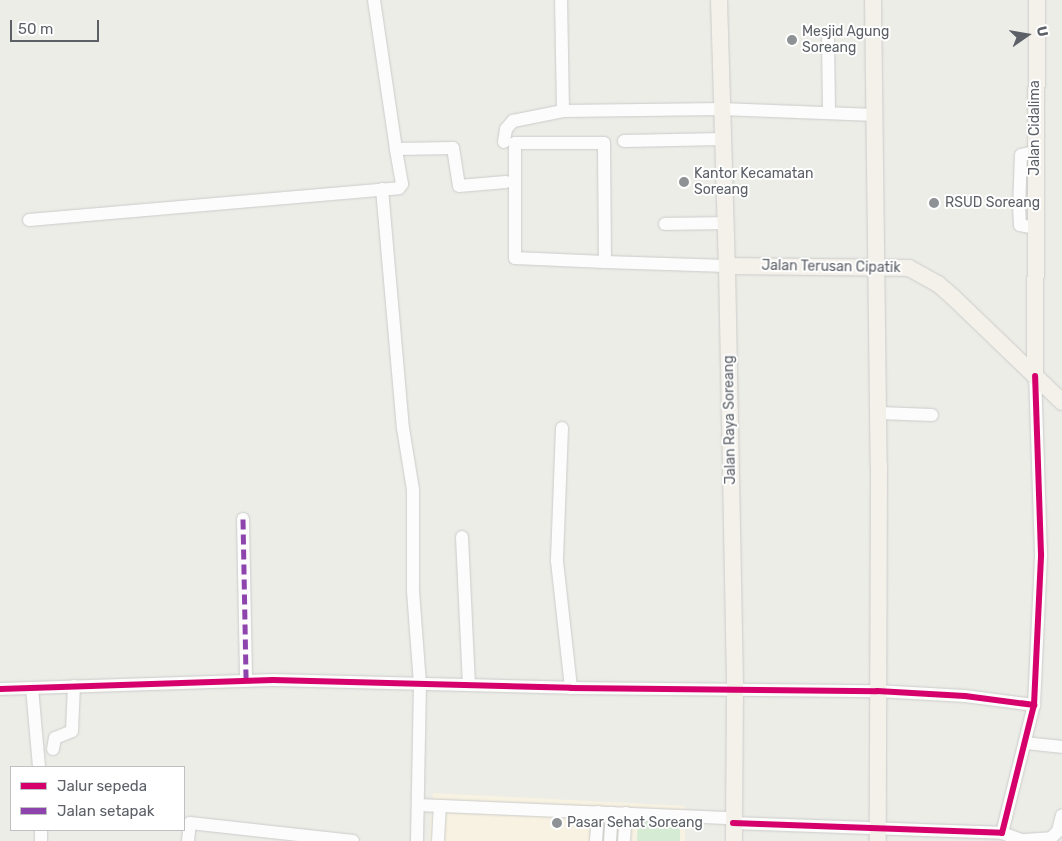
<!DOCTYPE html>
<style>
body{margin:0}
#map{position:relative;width:1062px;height:841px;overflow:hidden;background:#edede8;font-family:Rubik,sans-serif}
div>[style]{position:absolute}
.commercial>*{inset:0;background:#f7f2e1}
.green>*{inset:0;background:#d5ebd3}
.roads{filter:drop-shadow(0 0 1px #cbcbca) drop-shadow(0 0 1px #cbcbca)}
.minor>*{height:12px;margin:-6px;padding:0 6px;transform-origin:6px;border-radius:6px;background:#fcfcfc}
.major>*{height:16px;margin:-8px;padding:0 8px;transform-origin:8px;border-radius:8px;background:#f3f1e9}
.quiet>*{height:5px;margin-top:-2.5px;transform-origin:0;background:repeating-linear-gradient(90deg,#8e44ad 0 10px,transparent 0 15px)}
.cycleway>*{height:6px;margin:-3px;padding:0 3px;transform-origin:3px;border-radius:3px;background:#d6006c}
.dots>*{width:14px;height:14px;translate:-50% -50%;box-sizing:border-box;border:2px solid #fff;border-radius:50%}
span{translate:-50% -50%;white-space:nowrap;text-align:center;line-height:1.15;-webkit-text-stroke:4px #fff;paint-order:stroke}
.poi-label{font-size:14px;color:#5d6167}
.left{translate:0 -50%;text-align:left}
.street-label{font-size:14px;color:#5d6167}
.legend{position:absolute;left:10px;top:766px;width:175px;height:65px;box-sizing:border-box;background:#fff;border:1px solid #bec0c2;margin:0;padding:6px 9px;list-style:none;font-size:15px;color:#5d6167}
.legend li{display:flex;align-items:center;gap:10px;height:25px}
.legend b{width:25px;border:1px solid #bec0c2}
.north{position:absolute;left:1002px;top:10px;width:50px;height:50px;-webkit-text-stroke:4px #fff;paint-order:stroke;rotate:77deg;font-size:14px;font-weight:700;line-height:20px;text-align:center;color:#5d6167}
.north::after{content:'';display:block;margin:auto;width:18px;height:22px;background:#5d6167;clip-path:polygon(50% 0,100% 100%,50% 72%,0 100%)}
.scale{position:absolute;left:10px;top:20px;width:89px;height:22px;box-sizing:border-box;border:2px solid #5d6167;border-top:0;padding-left:6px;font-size:15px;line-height:18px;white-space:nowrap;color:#5d6167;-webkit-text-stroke:4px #fff;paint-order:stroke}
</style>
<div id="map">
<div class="commercial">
<div style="clip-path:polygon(433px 793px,685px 806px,685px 841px,429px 841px)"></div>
</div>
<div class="green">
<div style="clip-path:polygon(638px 819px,680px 822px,680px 841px,637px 841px)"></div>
</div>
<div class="roads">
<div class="minor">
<div style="left:374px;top:0;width:151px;rotate:81.6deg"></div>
<div style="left:828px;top:39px;width:74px;rotate:89.2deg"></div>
<div style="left:563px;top:111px;width:158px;rotate:-0.7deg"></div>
<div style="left:721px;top:109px;width:154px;rotate:2.2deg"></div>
<div style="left:624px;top:141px;width:99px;rotate:-1.2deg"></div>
<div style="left:504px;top:142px;width:13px;rotate:-81deg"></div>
<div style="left:506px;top:129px;width:11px;rotate:-49deg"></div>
<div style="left:513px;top:121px;width:51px;rotate:-11.3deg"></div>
<div style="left:563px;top:111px;width:111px;rotate:-91deg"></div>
<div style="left:1035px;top:152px;width:14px;rotate:168deg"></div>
<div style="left:1021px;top:155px;width:51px;rotate:92.2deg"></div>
<div style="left:1019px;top:206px;width:19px;rotate:87deg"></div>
<div style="left:1020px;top:225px;width:15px;rotate:11deg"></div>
<div style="left:382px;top:189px;width:240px;rotate:85deg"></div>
<div style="left:403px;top:428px;width:63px;rotate:80.8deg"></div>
<div style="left:413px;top:490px;width:101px;rotate:90deg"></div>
<div style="left:413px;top:591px;width:93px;rotate:85.7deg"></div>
<div style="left:420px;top:684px;width:157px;rotate:91.1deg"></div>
<div style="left:29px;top:220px;width:371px;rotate:-4.9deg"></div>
<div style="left:399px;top:188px;width:5px;rotate:-53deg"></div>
<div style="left:402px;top:184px;width:36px;rotate:-100deg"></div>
<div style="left:396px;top:149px;width:57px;rotate:-1deg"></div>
<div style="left:453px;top:148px;width:38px;rotate:81deg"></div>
<div style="left:459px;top:186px;width:47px;rotate:-4.9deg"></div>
<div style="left:665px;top:224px;width:61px;rotate:-0.9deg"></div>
<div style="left:605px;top:262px;width:119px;rotate:-90.5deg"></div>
<div style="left:604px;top:143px;width:89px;rotate:180deg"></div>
<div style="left:515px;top:143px;width:115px;rotate:90deg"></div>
<div style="left:515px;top:258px;width:90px;rotate:2.5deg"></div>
<div style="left:605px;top:262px;width:122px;rotate:1.9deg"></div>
<div style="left:879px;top:413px;width:53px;rotate:2.2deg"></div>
<div style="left:562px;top:428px;width:133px;rotate:92.2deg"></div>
<div style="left:557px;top:561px;width:128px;rotate:83.7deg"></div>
<div style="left:243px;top:519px;width:162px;rotate:88.9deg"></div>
<div style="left:462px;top:537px;width:148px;rotate:87.3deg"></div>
<div style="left:32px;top:688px;width:79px;rotate:84.9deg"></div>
<div style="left:0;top:689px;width:273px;rotate:-1.9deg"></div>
<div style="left:273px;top:680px;width:298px;rotate:1.5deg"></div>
<div style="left:571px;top:688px;width:306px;rotate:0.6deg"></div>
<div style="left:877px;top:691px;width:88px;rotate:3.3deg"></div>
<div style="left:965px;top:696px;width:70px;rotate:7.4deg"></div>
<div style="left:1025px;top:743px;width:37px;rotate:6deg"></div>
<div style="left:53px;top:749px;width:11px;rotate:-80deg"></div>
<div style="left:55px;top:738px;width:18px;rotate:-22deg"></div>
<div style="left:72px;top:731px;width:45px;rotate:-87.5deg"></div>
<div style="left:418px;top:805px;width:315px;rotate:2.4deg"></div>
<div style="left:733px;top:823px;width:269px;rotate:2.1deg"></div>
<div style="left:1002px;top:833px;width:132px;rotate:-76deg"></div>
<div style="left:1034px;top:705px;width:151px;rotate:-87.3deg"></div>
<div style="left:1041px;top:554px;width:178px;rotate:-91.9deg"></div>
<div style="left:41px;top:830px;width:11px;rotate:90deg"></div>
<div style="left:1002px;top:833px;width:23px;rotate:20deg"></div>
<div style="left:1024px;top:840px;width:27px;rotate:-4deg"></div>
<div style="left:1051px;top:838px;width:10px;rotate:-45deg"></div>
<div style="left:1058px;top:831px;width:16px;rotate:-76deg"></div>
<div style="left:188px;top:841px;width:18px;rotate:-84deg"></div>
<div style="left:190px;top:823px;width:164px;rotate:6.3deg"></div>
<div style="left:438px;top:841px;width:35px;rotate:-87deg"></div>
<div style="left:596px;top:841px;width:29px;rotate:-86deg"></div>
<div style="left:610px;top:841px;width:28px;rotate:-86deg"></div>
<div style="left:624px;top:841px;width:28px;rotate:-86deg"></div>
</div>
<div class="major">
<div style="left:719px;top:0;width:266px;rotate:88.3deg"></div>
<div style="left:727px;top:266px;width:423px;rotate:88.9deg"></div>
<div style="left:735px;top:689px;width:152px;rotate:90.4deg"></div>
<div style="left:873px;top:0;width:465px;rotate:89.3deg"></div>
<div style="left:879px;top:465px;width:376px;rotate:90.2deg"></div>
<div style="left:727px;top:266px;width:182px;rotate:0.6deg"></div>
<div style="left:909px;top:268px;width:33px;rotate:29deg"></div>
<div style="left:938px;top:284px;width:21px;rotate:41deg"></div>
<div style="left:954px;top:298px;width:150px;rotate:43.9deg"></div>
<div style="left:1035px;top:376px;width:376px;rotate:-89.7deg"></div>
</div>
</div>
<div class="quiet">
<div style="left:243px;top:519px;width:162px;rotate:88.9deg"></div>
</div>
<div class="cycleway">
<div style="left:0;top:689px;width:273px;rotate:-1.9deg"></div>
<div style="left:273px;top:680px;width:298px;rotate:1.5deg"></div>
<div style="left:571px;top:688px;width:306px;rotate:0.6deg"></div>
<div style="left:877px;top:691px;width:88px;rotate:3.3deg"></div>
<div style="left:965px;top:696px;width:70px;rotate:7.4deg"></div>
<div style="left:733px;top:823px;width:269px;rotate:2.1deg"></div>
<div style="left:1002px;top:833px;width:132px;rotate:-76deg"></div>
<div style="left:1034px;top:705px;width:151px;rotate:-87.3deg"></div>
<div style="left:1041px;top:554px;width:178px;rotate:-91.9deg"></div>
</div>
<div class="dots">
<div style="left:792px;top:40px;background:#8f9294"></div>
<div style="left:684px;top:182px;background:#8f9294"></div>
<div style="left:934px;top:203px;background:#8f9294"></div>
<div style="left:557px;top:823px;background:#8f9294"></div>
</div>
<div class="poi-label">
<span class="left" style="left:802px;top:40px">Mesjid Agung<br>Soreang</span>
<span class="left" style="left:694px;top:182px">Kantor Kecamatan<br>Soreang</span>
<span class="left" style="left:945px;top:203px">RSUD Soreang</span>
<span class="left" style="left:567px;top:823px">Pasar Sehat Soreang</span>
</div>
<div class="street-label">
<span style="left:1035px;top:128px;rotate:-90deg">Jalan Cidalima</span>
<span style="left:831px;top:267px;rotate:1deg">Jalan Terusan Cipatik</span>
<span style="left:730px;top:420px;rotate:-91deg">Jalan Raya Soreang</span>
</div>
<ul class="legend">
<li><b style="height:6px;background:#d6006c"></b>Jalur sepeda</li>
<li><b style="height:6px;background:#8e44ad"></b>Jalan setapak</li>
</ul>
<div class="north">U</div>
<div class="scale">50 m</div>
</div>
